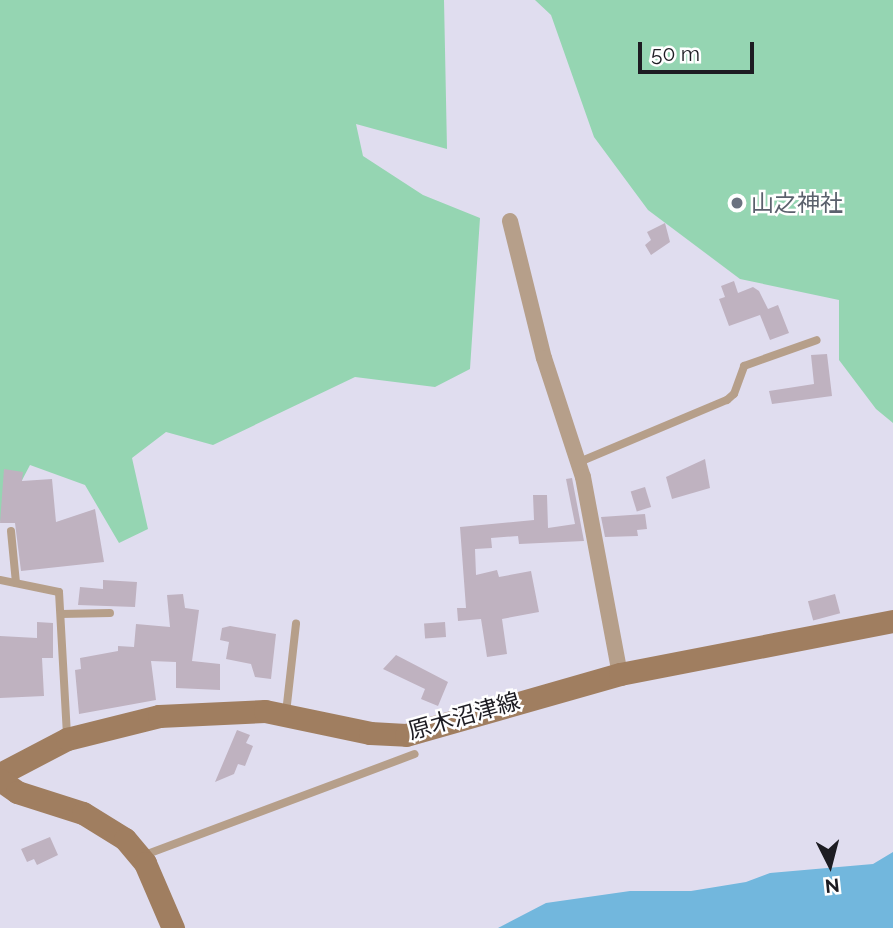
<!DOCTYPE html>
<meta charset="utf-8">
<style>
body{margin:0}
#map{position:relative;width:893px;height:928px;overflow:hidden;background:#e0ddef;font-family:Raleway,"Noto Sans JP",sans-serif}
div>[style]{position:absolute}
.green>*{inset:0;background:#95d5b2}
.water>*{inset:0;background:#72b7dd}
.building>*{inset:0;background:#bfb2c0;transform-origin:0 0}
.lane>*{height:8px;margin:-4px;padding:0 4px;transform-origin:4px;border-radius:4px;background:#b69f8a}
.street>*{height:16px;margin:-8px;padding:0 8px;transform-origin:8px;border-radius:8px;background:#b69f8a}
.secondary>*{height:23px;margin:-11.5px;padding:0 11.5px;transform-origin:11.5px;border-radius:11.5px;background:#a07e60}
.dots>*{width:19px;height:19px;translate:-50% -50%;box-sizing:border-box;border:4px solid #fff;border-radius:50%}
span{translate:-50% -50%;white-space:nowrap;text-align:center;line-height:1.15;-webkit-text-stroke:5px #fff;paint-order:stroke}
.worship-label{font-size:23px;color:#5b616d}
.left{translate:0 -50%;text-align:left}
.street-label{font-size:23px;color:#1d1c22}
.north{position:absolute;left:795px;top:830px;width:70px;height:70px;-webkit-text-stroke:5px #fff;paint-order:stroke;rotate:174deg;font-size:19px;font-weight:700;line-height:28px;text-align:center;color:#1d1c22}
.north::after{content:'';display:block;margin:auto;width:24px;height:32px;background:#1d1c22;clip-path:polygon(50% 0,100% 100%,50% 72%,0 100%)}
.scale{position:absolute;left:638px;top:42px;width:116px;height:32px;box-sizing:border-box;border:4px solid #1d1c22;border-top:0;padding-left:9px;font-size:21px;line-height:24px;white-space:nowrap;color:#1d1c22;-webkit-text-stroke:5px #fff;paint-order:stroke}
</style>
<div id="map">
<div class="green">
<div style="clip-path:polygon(0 0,444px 0,447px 149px,356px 124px,363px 156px,423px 195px,480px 218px,470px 369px,435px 387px,355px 377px,213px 445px,166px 432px,132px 458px,148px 529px,119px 543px,85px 485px,30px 465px,0 522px)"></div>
<div style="clip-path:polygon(535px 0,893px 0,893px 423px,876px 409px,839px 360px,839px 300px,740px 279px,648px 210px,594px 137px,551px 15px)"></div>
</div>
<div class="water">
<div style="clip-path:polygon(893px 852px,893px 928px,498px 928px,546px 903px,630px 891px,691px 891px,746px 882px,770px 873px,873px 864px)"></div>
</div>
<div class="building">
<div style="clip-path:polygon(665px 223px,670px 242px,651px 255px,645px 245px,651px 240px,647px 232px)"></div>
<div style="clip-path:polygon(734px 281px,738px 293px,753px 287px,759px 291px,768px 309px,778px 305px,789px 333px,770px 340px,760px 315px,729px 326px,719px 299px,725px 297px,721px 286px)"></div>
<div style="clip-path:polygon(827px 354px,832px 396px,772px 404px,769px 391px,814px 384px,811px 355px)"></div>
<div style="clip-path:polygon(705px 459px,710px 488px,672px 499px,666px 477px)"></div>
<div style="clip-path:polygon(4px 469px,23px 472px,22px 481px,52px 479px,56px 522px,95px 509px,104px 562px,21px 571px,15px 523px,0 523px)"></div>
<div style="clip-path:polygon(572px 478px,584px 541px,519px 544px,518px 536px,491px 538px,492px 548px,475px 549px,476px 575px,497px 570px,499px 577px,531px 571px,539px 612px,502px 619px,507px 654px,487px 657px,481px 619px,458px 621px,457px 608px,466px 608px,460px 527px,534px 520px,533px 495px,547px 495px,548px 528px,575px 524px,566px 479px)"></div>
<div style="left:645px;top:487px;width:21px;height:15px;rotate:73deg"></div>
<div style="clip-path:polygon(645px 514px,647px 529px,637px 530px,638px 536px,605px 537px,601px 517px)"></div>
<div style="clip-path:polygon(103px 580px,137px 582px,135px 607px,78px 605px,80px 587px,103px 589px)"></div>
<div style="clip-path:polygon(183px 594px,185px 608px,199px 610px,192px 661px,220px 664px,220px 690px,176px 688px,176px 662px,151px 661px,156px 700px,79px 714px,75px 670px,81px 669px,80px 658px,118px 651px,118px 646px,134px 647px,136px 624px,170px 627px,167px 595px)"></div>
<div style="left:835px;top:594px;width:20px;height:28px;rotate:75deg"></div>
<div style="clip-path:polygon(37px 622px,53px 623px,53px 658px,42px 658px,44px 696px,0 698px,0 636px,37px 638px)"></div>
<div style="left:445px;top:622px;width:15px;height:21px;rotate:86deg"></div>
<div style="clip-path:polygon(230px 626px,276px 634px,271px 679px,255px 677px,251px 664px,226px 659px,229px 642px,220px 640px,222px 628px)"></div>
<div style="clip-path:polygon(396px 655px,448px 682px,438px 706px,421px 699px,425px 689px,383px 669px)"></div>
<div style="clip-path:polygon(237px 730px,250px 735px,246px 743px,253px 746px,245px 766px,238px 764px,234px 774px,215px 782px)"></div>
<div style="clip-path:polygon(50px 837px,58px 855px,37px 865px,34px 859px,27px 862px,21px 849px)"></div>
</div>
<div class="lane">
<div style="left:580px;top:467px;width:8px;rotate:-60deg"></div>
<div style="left:584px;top:460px;width:155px;rotate:-22.8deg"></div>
<div style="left:727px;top:400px;width:9px;rotate:-41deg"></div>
<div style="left:734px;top:394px;width:30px;rotate:-70deg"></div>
<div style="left:744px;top:366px;width:77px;rotate:-19.6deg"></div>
<div style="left:11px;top:531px;width:52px;rotate:84.5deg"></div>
<div style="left:0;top:580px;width:60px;rotate:11.5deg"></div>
<div style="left:59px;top:592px;width:144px;rotate:86.8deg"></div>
<div style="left:61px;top:614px;width:49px;rotate:-1.2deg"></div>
<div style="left:286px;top:713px;width:90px;rotate:-83.6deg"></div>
<div style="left:142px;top:856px;width:291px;rotate:-20.5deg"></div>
</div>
<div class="street">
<div style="left:510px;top:221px;width:141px;rotate:76.1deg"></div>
<div style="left:544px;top:358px;width:125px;rotate:71.9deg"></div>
<div style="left:583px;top:477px;width:200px;rotate:79.4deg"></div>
</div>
<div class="secondary">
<div style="left:0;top:774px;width:76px;rotate:-27.6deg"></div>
<div style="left:67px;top:739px;width:95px;rotate:-14deg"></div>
<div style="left:159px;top:716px;width:106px;rotate:-2.7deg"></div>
<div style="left:265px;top:711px;width:107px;rotate:11.8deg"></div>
<div style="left:370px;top:733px;width:36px;rotate:3deg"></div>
<div style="left:406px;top:735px;width:223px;rotate:-15.9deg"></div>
<div style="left:620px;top:674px;width:278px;rotate:-11deg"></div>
<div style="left:0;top:780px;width:21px;rotate:35deg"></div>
<div style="left:17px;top:792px;width:69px;rotate:17.7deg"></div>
<div style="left:83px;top:813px;width:49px;rotate:31.8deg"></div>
<div style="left:125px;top:839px;width:31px;rotate:50deg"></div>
<div style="left:145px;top:863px;width:71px;rotate:66.7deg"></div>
</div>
<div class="dots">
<div style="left:737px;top:203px;background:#6b7280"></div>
</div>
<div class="worship-label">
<span class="left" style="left:751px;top:203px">山之神社</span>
</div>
<div class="street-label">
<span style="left:464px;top:716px;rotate:-16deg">原木沼津線</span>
</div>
<div class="north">N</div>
<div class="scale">50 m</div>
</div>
